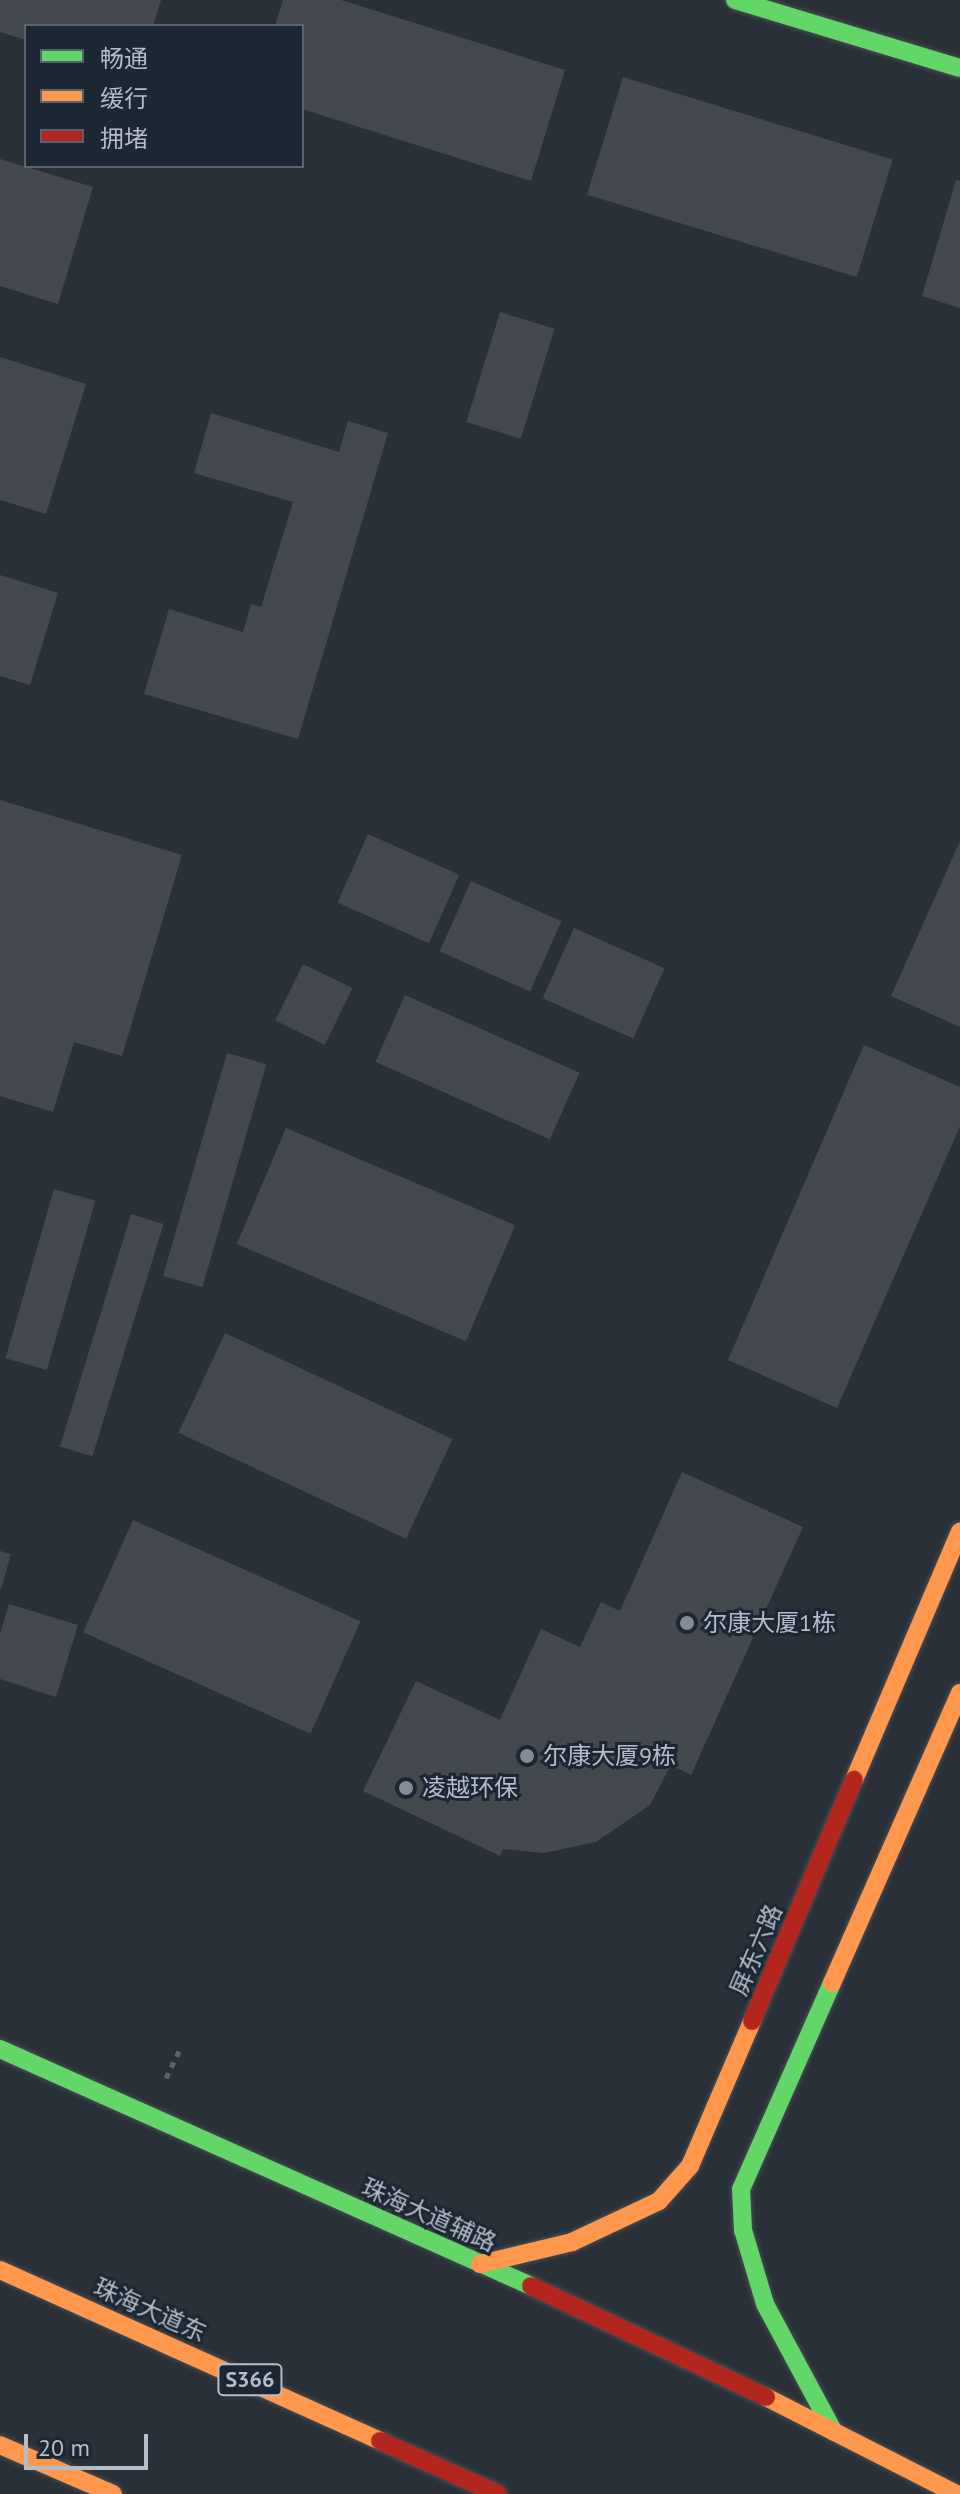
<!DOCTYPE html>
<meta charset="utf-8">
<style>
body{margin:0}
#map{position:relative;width:960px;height:2494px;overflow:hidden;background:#2a3038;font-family:"PT Sans","Noto Sans SC",sans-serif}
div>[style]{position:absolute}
.building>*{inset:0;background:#444950;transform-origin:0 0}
.path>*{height:5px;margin-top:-2.5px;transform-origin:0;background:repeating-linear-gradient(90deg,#5d636a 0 6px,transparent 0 12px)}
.roads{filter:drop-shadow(0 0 2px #484c53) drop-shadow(0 0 2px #484c53)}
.fast>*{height:18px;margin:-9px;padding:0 9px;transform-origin:9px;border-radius:9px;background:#63d668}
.slow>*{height:18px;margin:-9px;padding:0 9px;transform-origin:9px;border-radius:9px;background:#ff974d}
.jam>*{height:18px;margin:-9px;padding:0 9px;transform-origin:9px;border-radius:9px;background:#b3261e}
.dots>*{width:22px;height:22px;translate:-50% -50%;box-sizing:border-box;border:4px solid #1d2633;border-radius:50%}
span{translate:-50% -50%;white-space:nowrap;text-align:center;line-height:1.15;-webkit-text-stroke:6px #1d2633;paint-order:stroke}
.shield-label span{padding:2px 6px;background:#1d2633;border:2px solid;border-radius:6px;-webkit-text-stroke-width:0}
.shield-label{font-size:22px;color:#b4bcc9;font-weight:700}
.poi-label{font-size:24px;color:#b4bcc9}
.left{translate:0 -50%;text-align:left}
.street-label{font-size:24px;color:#b4bcc9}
.legend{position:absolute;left:24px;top:24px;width:280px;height:144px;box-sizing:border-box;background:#1d2633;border:2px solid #59626f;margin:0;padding:10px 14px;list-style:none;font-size:24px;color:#b4bcc9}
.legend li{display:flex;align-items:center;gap:16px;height:40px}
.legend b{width:40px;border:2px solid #59626f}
.scale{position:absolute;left:24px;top:2434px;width:124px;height:36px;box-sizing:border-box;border:4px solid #b4bcc9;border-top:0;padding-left:10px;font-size:24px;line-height:28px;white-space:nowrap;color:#b4bcc9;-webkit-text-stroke:6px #1d2633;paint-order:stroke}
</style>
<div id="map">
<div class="building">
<div style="clip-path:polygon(0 0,161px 0,153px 26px,26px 26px,26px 40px,0 32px)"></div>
<div style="clip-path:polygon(283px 0,341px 0,565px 70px,531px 181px,302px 109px,302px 26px,275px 26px)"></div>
<div style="left:623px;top:77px;width:282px;height:123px;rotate:17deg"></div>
<div style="clip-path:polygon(0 159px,93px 187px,58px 304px,0 286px)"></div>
<div style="clip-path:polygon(956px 180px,960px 181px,960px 308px,922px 296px)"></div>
<div style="left:500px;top:312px;width:57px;height:115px;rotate:17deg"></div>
<div style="clip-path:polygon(0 357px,86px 384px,46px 514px,0 500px)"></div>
<div style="clip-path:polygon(211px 413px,339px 452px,348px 421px,388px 433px,298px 739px,144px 694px,169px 609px,243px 632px,251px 604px,261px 607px,293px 502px,194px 473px)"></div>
<div style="clip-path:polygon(0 575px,58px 593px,30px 685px,0 676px)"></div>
<div style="clip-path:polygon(0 800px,182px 855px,122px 1056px,74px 1042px,53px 1112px,0 1096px)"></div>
<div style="left:368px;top:834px;width:100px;height:75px;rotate:24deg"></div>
<div style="clip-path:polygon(960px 841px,960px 1027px,891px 996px)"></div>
<div style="left:471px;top:881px;width:99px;height:77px;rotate:24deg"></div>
<div style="left:574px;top:928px;width:99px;height:77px;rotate:24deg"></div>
<div style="left:303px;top:964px;width:55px;height:63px;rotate:26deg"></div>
<div style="left:405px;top:995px;width:191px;height:73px;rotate:24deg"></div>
<div style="clip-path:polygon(864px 1045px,960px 1087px,960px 1126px,837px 1408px,728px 1360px)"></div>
<div style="left:227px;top:1053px;width:41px;height:232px;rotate:16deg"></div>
<div style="left:286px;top:1128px;width:249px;height:126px;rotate:23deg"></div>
<div style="left:54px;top:1189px;width:43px;height:176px;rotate:16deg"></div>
<div style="left:131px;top:1214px;width:34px;height:243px;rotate:17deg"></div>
<div style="left:225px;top:1333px;width:251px;height:110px;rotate:25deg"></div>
<div style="clip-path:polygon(682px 1472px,803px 1527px,691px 1775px,671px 1765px,650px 1805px,596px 1842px,544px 1853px,503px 1849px,500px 1856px,363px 1791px,416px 1681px,500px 1720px,541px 1629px,580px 1647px,601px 1602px,620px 1611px)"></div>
<div style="left:133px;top:1520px;width:249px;height:123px;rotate:24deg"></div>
<div style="clip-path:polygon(0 1551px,11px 1554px,1px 1589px,0 1588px)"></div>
<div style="clip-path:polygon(9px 1604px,78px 1625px,56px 1697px,0 1679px,0 1634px)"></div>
</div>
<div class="path">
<div style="left:166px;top:2078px;width:34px;rotate:-64deg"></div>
</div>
<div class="roads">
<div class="fast">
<div style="left:735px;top:0;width:235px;rotate:16.8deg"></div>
<div style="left:832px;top:1983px;width:225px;rotate:113.8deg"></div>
<div style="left:741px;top:2189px;width:41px;rotate:87.2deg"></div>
<div style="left:743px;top:2230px;width:77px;rotate:73.4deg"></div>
<div style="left:765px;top:2304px;width:145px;rotate:61.7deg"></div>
<div style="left:0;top:2049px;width:581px;rotate:24.05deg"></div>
</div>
<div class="slow">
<div style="left:854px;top:1780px;width:270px;rotate:-66.9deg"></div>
<div style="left:832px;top:1983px;width:317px;rotate:-66.2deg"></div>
<div style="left:480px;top:2264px;width:95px;rotate:-13.4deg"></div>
<div style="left:572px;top:2242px;width:96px;rotate:-25.2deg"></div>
<div style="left:659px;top:2201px;width:47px;rotate:-48.5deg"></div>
<div style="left:690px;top:2166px;width:158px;rotate:-66.8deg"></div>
<div style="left:0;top:2270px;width:417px;rotate:24.2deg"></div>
<div style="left:766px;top:2397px;width:213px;rotate:27deg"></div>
<div style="left:0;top:2445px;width:123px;rotate:23.4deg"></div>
</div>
<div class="jam">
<div style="left:752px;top:2021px;width:262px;rotate:-67.1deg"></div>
<div style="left:531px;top:2286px;width:260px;rotate:25.3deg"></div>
<div style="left:380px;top:2441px;width:129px;rotate:24.2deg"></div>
</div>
</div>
<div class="dots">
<div style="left:687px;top:1623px;background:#848b96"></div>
<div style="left:527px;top:1756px;background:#848b96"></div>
<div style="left:406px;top:1788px;background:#848b96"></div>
</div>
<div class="shield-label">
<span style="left:250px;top:2380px">S366</span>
</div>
<div class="poi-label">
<span class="left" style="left:703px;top:1623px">尔康大厦1栋</span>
<span class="left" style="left:543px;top:1756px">尔康大厦9栋</span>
<span class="left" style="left:422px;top:1788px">凌越环保</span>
</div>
<div class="street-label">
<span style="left:756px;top:1950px;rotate:-67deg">屏东六路</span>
<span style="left:429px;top:2215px;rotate:24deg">珠海大道辅路</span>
<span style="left:150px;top:2310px;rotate:24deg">珠海大道东</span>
</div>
<ul class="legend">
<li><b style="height:10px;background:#63d668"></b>畅通</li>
<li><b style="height:10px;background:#ff974d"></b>缓行</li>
<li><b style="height:10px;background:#b3261e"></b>拥堵</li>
</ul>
<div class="scale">20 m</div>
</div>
